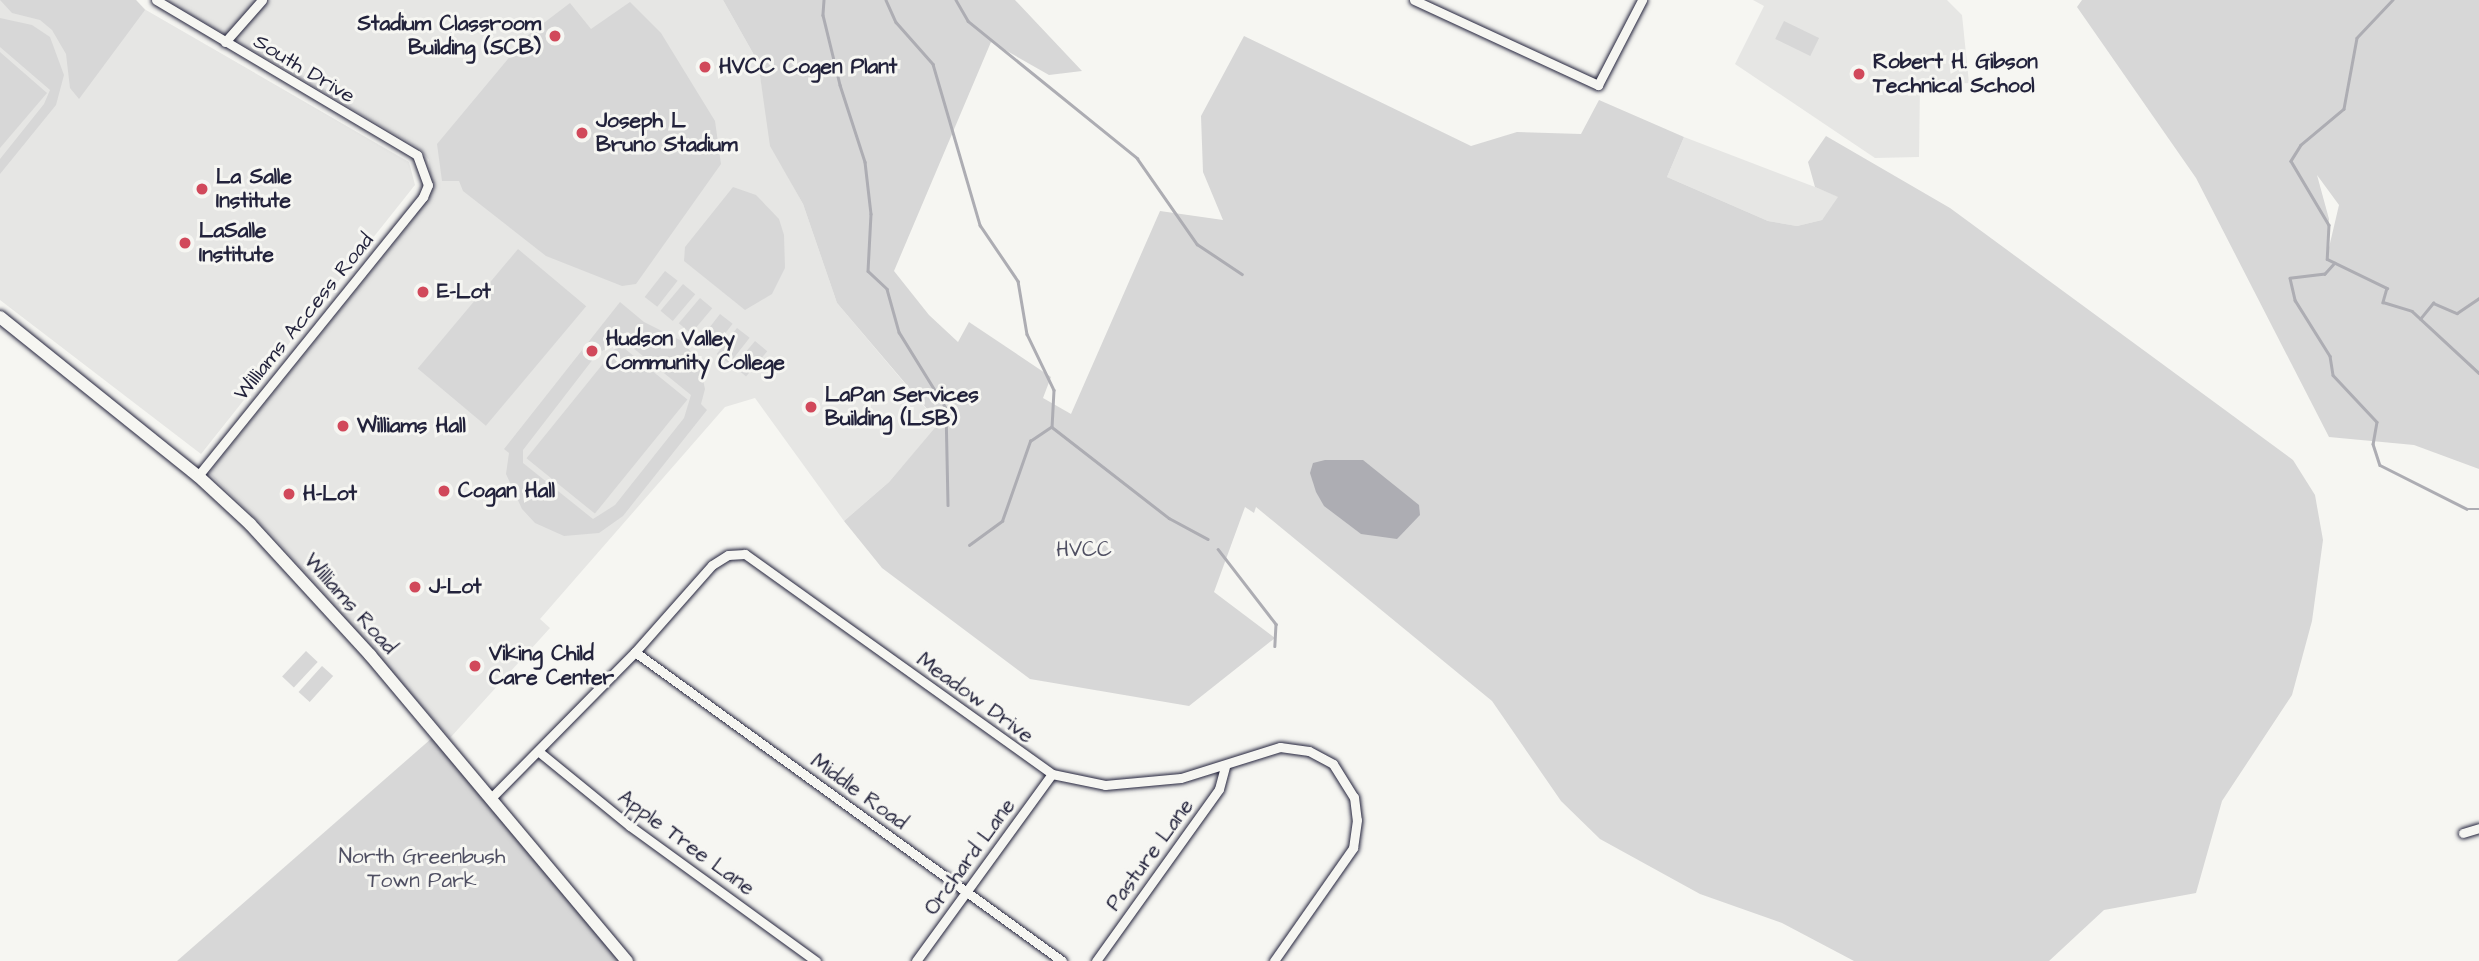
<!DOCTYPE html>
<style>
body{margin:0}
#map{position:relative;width:2479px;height:961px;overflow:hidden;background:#f6f6f2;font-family:"Architects Daughter",sans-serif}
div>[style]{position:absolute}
.built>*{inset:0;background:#e6e6e4}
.green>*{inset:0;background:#d7d7d7;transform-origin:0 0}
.water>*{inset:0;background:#adadb3}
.stream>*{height:2.5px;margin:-1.25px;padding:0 1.25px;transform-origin:1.25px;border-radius:1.25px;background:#adadb3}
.roads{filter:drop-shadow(0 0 2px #22223b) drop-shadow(0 0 2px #22223b)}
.street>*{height:9px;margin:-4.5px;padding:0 4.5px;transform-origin:4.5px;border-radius:4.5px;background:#f6f6f2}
.secondary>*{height:12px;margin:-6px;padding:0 6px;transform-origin:6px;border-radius:6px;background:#f6f6f2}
.dots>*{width:19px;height:19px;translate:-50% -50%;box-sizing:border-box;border:4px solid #f6f6f2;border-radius:50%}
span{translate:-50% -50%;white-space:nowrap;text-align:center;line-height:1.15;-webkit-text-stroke:6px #f6f6f2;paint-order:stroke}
.poi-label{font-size:21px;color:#22223b;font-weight:700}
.right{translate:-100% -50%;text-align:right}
.left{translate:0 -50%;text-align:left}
.street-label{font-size:21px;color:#22223b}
.park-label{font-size:21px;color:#4f4f62}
</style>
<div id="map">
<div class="built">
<div style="clip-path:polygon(0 0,136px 0,146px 10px,409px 162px,415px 185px,201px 454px,0 300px)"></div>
<div style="clip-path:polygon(166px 0,723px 0,758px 62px,771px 146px,803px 204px,837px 303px,939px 424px,889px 482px,844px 521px,755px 398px,725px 407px,540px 619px,550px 628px,450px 738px,272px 535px,209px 473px,410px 224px,432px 191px,429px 160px,419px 148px)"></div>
<div style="clip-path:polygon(1753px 0,1947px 0,1962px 15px,1969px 83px,1920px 86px,1919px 157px,1875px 158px,1735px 64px,1764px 6px)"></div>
<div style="clip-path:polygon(1684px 137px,1815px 187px,1839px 197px,1822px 220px,1797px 226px,1768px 221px,1667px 177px)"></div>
</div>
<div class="green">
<div style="clip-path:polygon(0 0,136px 0,145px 10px,79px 99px,70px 88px,66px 54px,52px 30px,40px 20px,12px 13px)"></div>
<div style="clip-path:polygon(723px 0,1015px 0,1082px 71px,1049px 75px,991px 42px,894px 271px,929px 315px,958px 342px,969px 322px,1051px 377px,1043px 398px,1071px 414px,1160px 211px,1223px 220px,1203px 172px,1201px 116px,1244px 36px,1471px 146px,1517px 132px,1581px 134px,1599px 100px,1684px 137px,1667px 177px,1768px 221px,1797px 226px,1822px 220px,1838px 197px,1815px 187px,1808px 162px,1826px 136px,1950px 208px,2293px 460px,2315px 495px,2323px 540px,2312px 621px,2292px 695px,2222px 801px,2196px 893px,2104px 910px,2049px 961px,1854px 961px,1782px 923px,1700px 894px,1600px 839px,1561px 801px,1492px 701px,1256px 507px,1254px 513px,1245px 507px,1214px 592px,1275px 638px,1189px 706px,1030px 679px,882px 568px,844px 521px,889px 482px,939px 423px,837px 303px,803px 204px,770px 146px,758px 62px)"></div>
<div style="clip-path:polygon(evenodd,2082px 0,2479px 0,2479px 469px,2414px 445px,2329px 437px,2196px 178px,2077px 7px,2082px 0,2317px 175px,2339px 205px,2327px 256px,2329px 219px,2317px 175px)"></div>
<div style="clip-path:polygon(630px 2px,661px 33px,715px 121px,721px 164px,636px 284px,622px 286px,546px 256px,463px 191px,459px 181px,442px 181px,437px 144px,528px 35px,570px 3px,591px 29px)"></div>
<div style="clip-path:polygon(0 18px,32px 25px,50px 37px,64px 75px,56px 105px,0 174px,0 159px,44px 104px,50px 90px,0 47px)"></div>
<div style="left:1784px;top:21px;width:39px;height:20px;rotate:26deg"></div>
<div style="clip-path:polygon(0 52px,47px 93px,0 148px)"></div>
<div style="clip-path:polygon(733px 187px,756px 195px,779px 219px,784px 235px,785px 268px,772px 294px,745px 310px,684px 261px,685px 247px)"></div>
<div style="left:518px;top:249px;width:89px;height:156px;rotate:40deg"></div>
<div style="left:665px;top:271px;width:16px;height:33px;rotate:38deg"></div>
<div style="left:683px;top:284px;width:16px;height:35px;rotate:40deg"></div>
<div style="left:700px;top:298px;width:16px;height:33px;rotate:40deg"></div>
<div style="clip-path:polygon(evenodd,620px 302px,644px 322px,684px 342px,700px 366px,705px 389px,701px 404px,707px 410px,623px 516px,599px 533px,564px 536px,535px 523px,522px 509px,506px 474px,509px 453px,504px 449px,620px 302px,622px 339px,691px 395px,684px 418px,615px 505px,593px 519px,523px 463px,523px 450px,597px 354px,622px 339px)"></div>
<div style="left:720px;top:314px;width:16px;height:32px;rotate:38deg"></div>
<div style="left:737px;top:328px;width:16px;height:33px;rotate:38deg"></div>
<div style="left:755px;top:341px;width:16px;height:33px;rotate:40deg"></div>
<div style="left:619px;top:344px;width:88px;height:147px;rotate:39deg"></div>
<div style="left:306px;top:651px;width:16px;height:35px;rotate:43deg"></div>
<div style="left:322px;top:666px;width:15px;height:35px;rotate:42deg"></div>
<div style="clip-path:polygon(432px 738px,620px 961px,177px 961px)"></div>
</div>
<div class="water">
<div style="clip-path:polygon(1325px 460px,1363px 460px,1419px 505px,1420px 515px,1397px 539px,1361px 534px,1324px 506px,1316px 492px,1310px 473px,1313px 463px)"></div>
</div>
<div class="stream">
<div style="left:824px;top:0;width:15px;rotate:94deg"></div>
<div style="left:823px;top:15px;width:72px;rotate:76.3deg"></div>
<div style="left:840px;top:85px;width:81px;rotate:72deg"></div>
<div style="left:865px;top:162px;width:52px;rotate:83.4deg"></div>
<div style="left:871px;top:214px;width:57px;rotate:93deg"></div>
<div style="left:868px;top:271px;width:26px;rotate:43deg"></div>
<div style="left:887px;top:289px;width:45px;rotate:74.4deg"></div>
<div style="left:899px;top:332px;width:89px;rotate:58.3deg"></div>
<div style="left:946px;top:408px;width:97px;rotate:88.8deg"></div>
<div style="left:886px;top:0;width:24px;rotate:66deg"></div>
<div style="left:896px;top:22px;width:56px;rotate:48.6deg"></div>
<div style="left:933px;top:64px;width:168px;rotate:73.7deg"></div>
<div style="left:980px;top:225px;width:68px;rotate:55.8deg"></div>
<div style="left:1018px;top:281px;width:54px;rotate:80.4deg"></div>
<div style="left:1027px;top:334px;width:62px;rotate:64.3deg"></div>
<div style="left:1054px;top:390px;width:37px;rotate:93deg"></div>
<div style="left:1052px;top:427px;width:148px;rotate:37.9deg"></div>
<div style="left:1169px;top:518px;width:44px;rotate:28.3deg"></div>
<div style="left:956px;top:0;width:24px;rotate:60deg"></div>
<div style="left:968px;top:21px;width:218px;rotate:39deg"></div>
<div style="left:1137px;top:158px;width:105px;rotate:55.1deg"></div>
<div style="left:1197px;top:244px;width:54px;rotate:33.7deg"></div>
<div style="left:2393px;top:0;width:52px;rotate:133.5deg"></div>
<div style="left:2357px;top:38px;width:72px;rotate:100.4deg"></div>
<div style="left:2344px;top:109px;width:56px;rotate:140.1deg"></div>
<div style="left:2301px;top:145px;width:19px;rotate:122deg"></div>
<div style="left:2291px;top:161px;width:74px;rotate:59.3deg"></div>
<div style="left:2329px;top:225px;width:34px;rotate:93deg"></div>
<div style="left:2327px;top:259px;width:67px;rotate:25.8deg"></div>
<div style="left:2387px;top:288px;width:15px;rotate:106deg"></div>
<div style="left:2383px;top:302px;width:30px;rotate:17deg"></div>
<div style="left:2412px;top:311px;width:91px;rotate:42.8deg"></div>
<div style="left:2335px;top:263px;width:15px;rotate:132deg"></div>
<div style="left:2325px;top:274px;width:35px;rotate:173deg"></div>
<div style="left:2290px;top:278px;width:23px;rotate:77deg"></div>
<div style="left:2295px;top:300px;width:66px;rotate:58deg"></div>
<div style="left:2330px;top:356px;width:19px;rotate:81deg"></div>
<div style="left:2333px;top:375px;width:64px;rotate:46.9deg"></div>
<div style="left:2377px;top:422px;width:22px;rotate:100deg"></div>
<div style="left:2373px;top:444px;width:22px;rotate:72deg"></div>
<div style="left:2380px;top:465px;width:97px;rotate:26.8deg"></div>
<div style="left:2467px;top:509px;width:12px"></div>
<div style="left:2420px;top:319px;width:21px;rotate:-51deg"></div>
<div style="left:2433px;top:303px;width:26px;rotate:23deg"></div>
<div style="left:2457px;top:313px;width:27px;rotate:-34deg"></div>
<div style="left:969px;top:545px;width:41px;rotate:-36deg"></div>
<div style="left:1002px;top:521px;width:85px;rotate:-70.7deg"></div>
<div style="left:1030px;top:441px;width:25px;rotate:-34deg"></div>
<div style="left:1218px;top:549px;width:95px;rotate:52.3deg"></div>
<div style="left:1276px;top:624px;width:22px;rotate:93deg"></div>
</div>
<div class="roads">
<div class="street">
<div style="left:156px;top:0;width:304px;rotate:30.7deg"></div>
<div style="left:417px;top:155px;width:32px;rotate:70deg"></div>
<div style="left:428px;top:185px;width:13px;rotate:113deg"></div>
<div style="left:423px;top:197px;width:358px;rotate:128.9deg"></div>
<div style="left:1414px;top:0;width:203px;rotate:24.8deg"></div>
<div style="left:1598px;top:85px;width:96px;rotate:-62.6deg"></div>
<div style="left:225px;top:42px;width:56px;rotate:-48.6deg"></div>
<div style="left:635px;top:652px;width:527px;rotate:35.89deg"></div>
<div style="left:538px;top:751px;width:119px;rotate:39.2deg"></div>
<div style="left:630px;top:826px;width:230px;rotate:36deg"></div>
<div style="left:492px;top:797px;width:204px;rotate:-45.4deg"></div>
<div style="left:635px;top:652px;width:116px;rotate:-48.5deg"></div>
<div style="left:712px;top:565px;width:19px;rotate:-32deg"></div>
<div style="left:728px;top:555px;width:17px;rotate:-3deg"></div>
<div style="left:745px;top:554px;width:378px;rotate:35.6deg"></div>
<div style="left:1052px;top:774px;width:54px;rotate:11.7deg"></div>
<div style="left:1105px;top:785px;width:76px;rotate:-5.3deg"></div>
<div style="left:1181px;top:778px;width:104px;rotate:-17.4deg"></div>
<div style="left:1280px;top:747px;width:29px;rotate:8deg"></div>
<div style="left:1309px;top:751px;width:27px;rotate:28deg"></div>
<div style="left:1333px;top:764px;width:39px;rotate:58deg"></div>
<div style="left:1354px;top:797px;width:23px;rotate:83deg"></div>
<div style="left:1357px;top:820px;width:28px;rotate:98deg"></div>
<div style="left:1353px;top:848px;width:138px;rotate:125deg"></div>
<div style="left:2463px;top:833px;width:17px;rotate:-17deg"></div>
<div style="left:916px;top:961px;width:231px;rotate:-54deg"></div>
<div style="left:1096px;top:961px;width:211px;rotate:-54.4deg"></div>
<div style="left:1219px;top:789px;width:24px;rotate:-75deg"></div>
</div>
<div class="secondary">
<div style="left:0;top:317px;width:254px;rotate:38.8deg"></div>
<div style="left:198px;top:476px;width:71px;rotate:42.7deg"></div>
<div style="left:250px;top:524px;width:178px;rotate:47.5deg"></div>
<div style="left:370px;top:655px;width:400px;rotate:50deg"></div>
</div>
</div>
<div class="dots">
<div style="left:555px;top:36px;background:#d1495b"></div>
<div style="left:705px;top:67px;background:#d1495b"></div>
<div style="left:1859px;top:74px;background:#d1495b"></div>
<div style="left:582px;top:133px;background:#d1495b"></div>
<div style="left:202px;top:189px;background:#d1495b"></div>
<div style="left:185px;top:243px;background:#d1495b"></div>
<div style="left:423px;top:292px;background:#d1495b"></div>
<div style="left:592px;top:351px;background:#d1495b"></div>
<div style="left:811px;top:407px;background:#d1495b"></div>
<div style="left:343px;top:426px;background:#d1495b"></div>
<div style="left:444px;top:491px;background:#d1495b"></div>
<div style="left:289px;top:494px;background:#d1495b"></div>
<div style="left:415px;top:587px;background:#d1495b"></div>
<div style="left:475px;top:666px;background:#d1495b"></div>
</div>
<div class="poi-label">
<span class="right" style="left:541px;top:36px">Stadium Classroom<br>Building (SCB)</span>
<span class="left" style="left:1873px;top:74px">Robert H. Gibson<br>Technical School</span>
<span class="left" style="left:719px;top:67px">HVCC Cogen Plant</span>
<span class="left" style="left:596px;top:133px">Joseph L<br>Bruno Stadium</span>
<span class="left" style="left:216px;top:189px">La Salle<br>Institute</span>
<span class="left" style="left:199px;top:243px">LaSalle<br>Institute</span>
<span class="left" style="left:437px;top:292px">E-Lot</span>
<span class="left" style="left:606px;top:351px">Hudson Valley<br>Community College</span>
<span class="left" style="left:825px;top:407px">LaPan Services<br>Building (LSB)</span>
<span class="left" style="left:357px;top:426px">Williams Hall</span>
<span class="left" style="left:458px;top:491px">Cogan Hall</span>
<span class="left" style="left:303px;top:494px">H-Lot</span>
<span class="left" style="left:429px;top:587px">J-Lot</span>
<span class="left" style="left:489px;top:666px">Viking Child<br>Care Center</span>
</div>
<div class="street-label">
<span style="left:304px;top:69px;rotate:31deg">South Drive</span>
<span style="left:304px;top:317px;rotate:-51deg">Williams Access Road</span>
<span style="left:350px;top:604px;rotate:48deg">Williams Road</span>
<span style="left:975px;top:698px;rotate:36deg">Meadow Drive</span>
<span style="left:859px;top:792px;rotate:36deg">Middle Road</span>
<span style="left:686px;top:843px;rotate:36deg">Apple Tree Lane</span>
<span style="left:1150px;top:855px;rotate:-54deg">Pasture Lane</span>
<span style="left:970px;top:857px;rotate:-54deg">Orchard Lane</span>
</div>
<div class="park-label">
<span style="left:1084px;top:550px">HVCC</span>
<span style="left:422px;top:869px">North Greenbush<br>Town Park</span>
</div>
</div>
